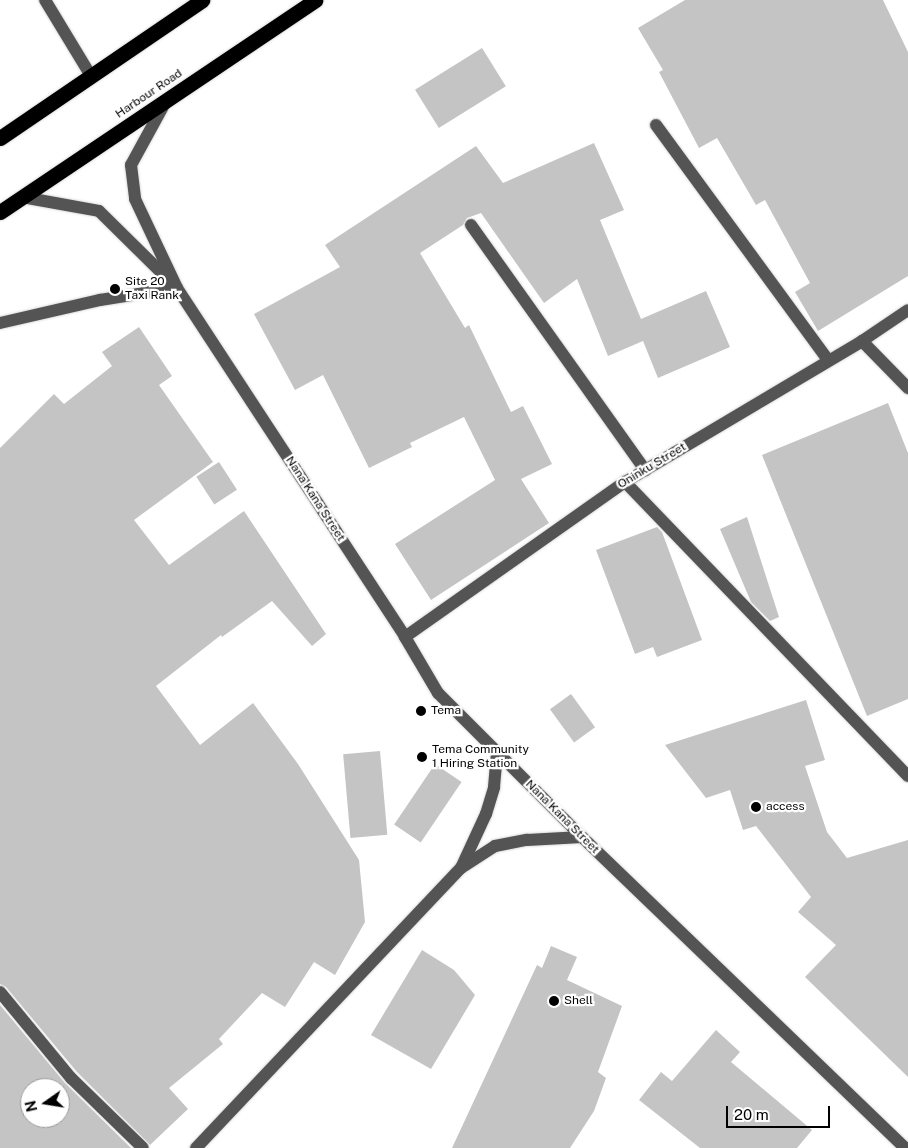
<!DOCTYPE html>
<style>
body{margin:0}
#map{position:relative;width:908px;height:1148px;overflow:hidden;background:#fff;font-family:"Public Sans",sans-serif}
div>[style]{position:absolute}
.building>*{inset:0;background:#c4c4c4;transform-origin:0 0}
.roads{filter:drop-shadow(0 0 1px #dbdbdb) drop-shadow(0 0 1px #dbdbdb)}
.minor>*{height:12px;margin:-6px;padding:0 6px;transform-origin:6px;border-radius:6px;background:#545454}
.highway>*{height:15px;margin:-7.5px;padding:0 7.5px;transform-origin:7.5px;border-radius:7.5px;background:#000}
.dots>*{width:14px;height:14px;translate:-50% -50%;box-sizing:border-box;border:2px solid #fff;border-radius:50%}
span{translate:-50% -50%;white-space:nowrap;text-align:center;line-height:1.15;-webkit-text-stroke:4.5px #fff;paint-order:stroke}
.street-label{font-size:12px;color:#000}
.poi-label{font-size:12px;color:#000}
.left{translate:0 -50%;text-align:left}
.north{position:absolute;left:20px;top:1078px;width:50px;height:50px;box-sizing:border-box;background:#fff;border:1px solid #999;border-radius:50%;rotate:257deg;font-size:14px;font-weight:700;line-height:20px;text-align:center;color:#000}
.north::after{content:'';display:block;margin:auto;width:18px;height:22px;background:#000;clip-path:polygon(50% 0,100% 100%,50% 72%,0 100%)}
.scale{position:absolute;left:726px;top:1106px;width:104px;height:22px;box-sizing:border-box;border:2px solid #000;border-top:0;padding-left:6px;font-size:15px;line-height:18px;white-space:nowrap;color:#000;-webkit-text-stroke:4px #fff;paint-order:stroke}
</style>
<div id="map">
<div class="building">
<div style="clip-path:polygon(685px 0,883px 0,908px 52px,908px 276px,818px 331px,795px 292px,810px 283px,765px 200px,756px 205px,717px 138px,699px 148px,659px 72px,663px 70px,638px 28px)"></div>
<div style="left:482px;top:48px;width:45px;height:79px;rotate:58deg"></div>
<div style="clip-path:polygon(594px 143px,624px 210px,600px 220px,641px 319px,706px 291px,730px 347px,658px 378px,643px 341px,608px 356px,577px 279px,544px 303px,481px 213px,467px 218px,463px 225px,420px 253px,465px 328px,469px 325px,511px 412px,523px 406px,552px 464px,521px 479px,549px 523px,431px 600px,395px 544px,495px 480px,464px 417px,410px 443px,412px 447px,369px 468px,323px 375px,295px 390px,254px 314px,340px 267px,325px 245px,476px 146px,503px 183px)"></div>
<div style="clip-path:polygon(139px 327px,172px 376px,159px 385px,213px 462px,134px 520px,169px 565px,244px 511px,326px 634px,312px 646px,272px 601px,222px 637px,221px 635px,156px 686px,200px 745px,253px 703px,298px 764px,359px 860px,365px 922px,335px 975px,314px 962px,285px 1007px,262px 993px,219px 1039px,223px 1044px,169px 1088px,188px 1109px,150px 1145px,77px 1072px,6px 987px,0 984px,0 448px,54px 394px,64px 404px,112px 366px,102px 352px)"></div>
<div style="clip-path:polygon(888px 403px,908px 453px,908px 699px,867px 716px,762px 455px)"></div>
<div style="left:219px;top:462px;width:33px;height:27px;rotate:57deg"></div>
<div style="clip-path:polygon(747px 517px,779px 617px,770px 621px,751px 602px,720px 529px)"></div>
<div style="clip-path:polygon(657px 527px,662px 532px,702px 640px,657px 657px,653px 647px,635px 654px,596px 550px)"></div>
<div style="left:571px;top:694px;width:41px;height:26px;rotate:54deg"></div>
<div style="clip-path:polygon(806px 700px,825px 760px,805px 766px,827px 832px,847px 858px,908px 840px,908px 1077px,805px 977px,836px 945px,798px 912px,811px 897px,756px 826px,743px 830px,730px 790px,706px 798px,665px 745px)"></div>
<div style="left:380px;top:751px;width:84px;height:37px;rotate:85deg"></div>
<div style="left:435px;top:764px;width:32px;height:73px;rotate:34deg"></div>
<div style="clip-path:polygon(551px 946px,577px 957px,567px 980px,622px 1006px,598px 1072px,606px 1078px,594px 1111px,570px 1148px,452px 1148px,537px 965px,542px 968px)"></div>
<div style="clip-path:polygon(422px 950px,454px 970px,475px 995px,431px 1069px,371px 1035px)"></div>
<div style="clip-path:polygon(evenodd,0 1005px,65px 1083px,131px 1148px,0 1148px,0 1005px,30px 1088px,60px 1088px,60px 1118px,30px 1118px,30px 1088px)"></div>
<div style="clip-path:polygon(716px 1030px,740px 1052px,731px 1062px,812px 1130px,797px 1148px,700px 1148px,639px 1100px,661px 1072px,672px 1081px)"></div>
</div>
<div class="roads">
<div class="minor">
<div style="left:45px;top:0;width:89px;rotate:58.8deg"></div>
<div style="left:166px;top:101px;width:73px;rotate:118.7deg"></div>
<div style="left:131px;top:165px;width:34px;rotate:83deg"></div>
<div style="left:135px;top:199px;width:98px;rotate:64.7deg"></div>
<div style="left:177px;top:288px;width:417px;rotate:56.8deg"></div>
<div style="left:405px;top:637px;width:65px;rotate:59.5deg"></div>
<div style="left:438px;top:693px;width:204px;rotate:45deg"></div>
<div style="left:582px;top:837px;width:448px;rotate:43.9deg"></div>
<div style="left:656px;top:125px;width:291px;rotate:53.8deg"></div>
<div style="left:22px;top:197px;width:78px;rotate:10.3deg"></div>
<div style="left:99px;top:211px;width:97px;rotate:44.6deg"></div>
<div style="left:471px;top:225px;width:301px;rotate:54.6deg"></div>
<div style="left:0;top:323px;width:103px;rotate:-13deg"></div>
<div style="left:100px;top:300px;width:78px;rotate:-8.9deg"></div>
<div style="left:862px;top:341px;width:66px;rotate:45.6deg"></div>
<div style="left:625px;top:482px;width:408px;rotate:46.1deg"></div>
<div style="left:405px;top:637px;width:269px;rotate:-35.2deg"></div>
<div style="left:625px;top:482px;width:276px;rotate:-30.7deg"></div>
<div style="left:862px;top:341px;width:55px;rotate:-34deg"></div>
<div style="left:461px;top:868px;width:60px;rotate:-65.2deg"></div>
<div style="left:486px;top:814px;width:28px;rotate:-73deg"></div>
<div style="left:494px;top:787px;width:35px;rotate:-85deg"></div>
<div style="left:0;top:992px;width:112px;rotate:50.5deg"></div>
<div style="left:71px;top:1078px;width:100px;rotate:44.2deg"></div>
<div style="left:196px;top:1148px;width:386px;rotate:-46.6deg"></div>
<div style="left:461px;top:868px;width:40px;rotate:-32.9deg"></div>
<div style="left:495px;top:846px;width:33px;rotate:-11deg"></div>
<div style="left:527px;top:840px;width:55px;rotate:-3.1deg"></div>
</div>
<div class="highway">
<div style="left:0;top:138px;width:245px;rotate:-34.3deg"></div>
<div style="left:0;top:212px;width:380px;rotate:-33.9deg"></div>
</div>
</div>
<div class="dots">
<div style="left:115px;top:289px;background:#000"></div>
<div style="left:421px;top:711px;background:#000"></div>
<div style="left:422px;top:757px;background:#000"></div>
<div style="left:756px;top:807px;background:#000"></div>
<div style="left:554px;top:1001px;background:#000"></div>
</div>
<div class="street-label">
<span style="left:149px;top:94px;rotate:-34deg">Harbour Road</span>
<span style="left:652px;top:466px;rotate:-31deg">Oninku Street</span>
<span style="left:315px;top:499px;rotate:57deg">Nana Kana Street</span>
<span style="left:562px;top:817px;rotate:45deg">Nana Kana Street</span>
</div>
<div class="poi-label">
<span class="left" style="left:125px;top:289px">Site 20<br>Taxi Rank</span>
<span class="left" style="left:431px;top:711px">Tema</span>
<span class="left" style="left:432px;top:757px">Tema Community<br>1 Hiring Station</span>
<span class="left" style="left:766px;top:807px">access</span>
<span class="left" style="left:564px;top:1001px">Shell</span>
</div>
<div class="north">N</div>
<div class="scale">20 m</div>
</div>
